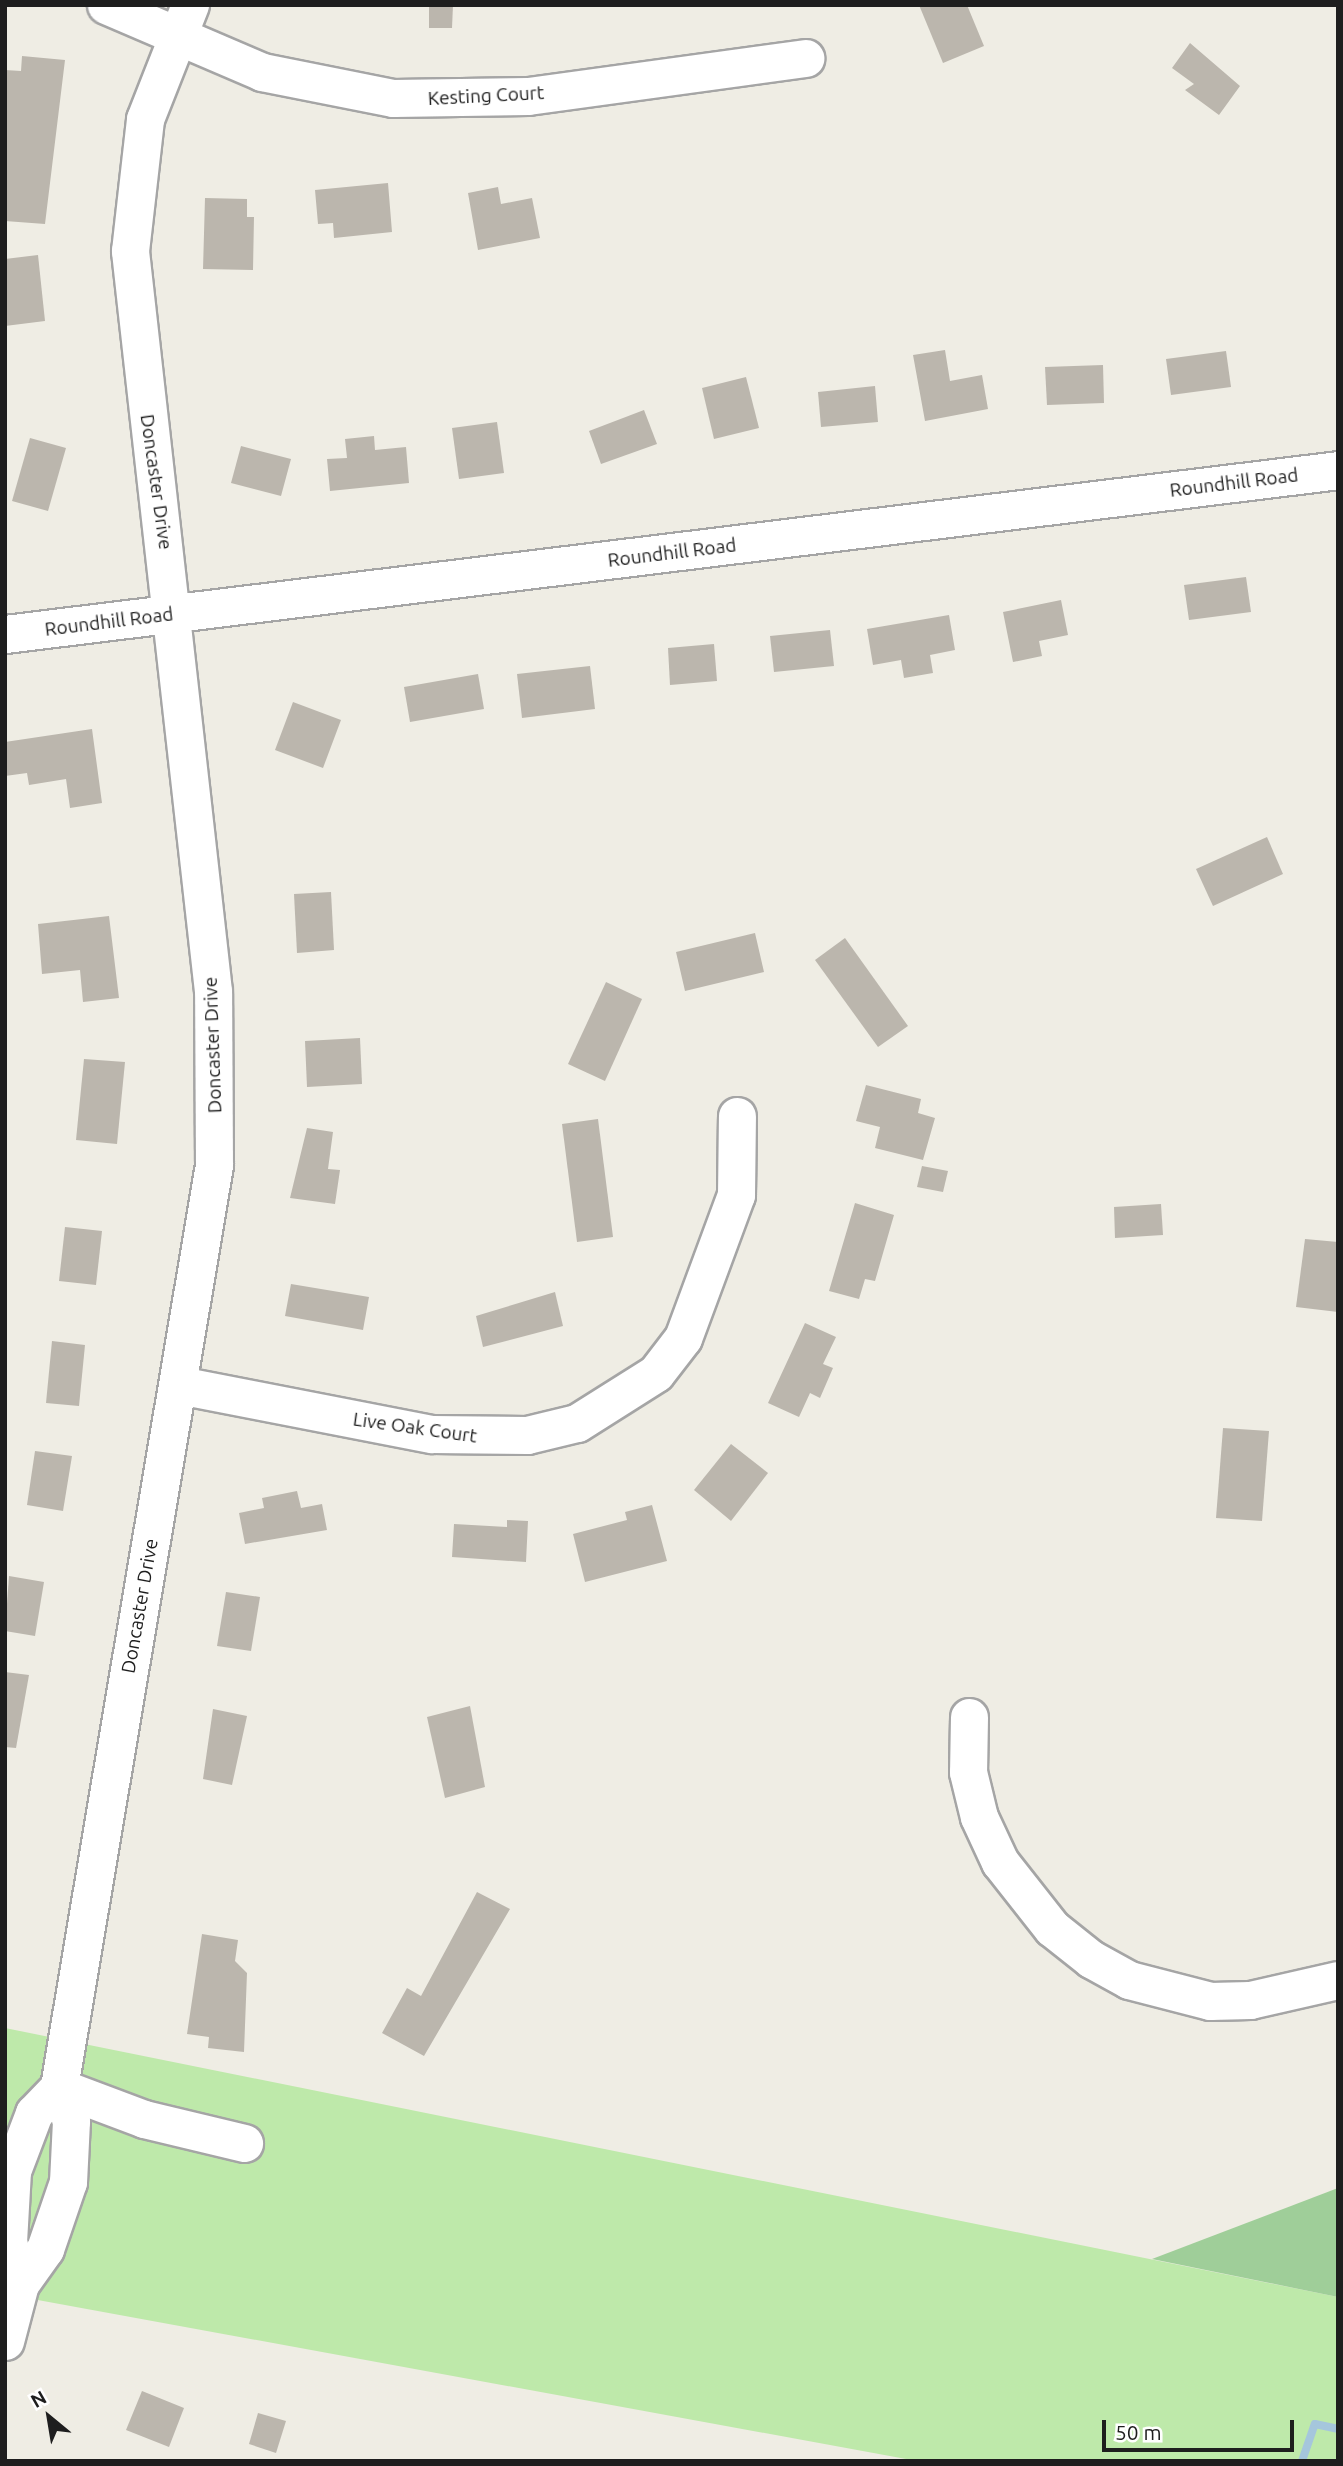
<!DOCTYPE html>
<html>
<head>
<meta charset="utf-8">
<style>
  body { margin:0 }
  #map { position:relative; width:1343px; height:2466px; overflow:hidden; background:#efede4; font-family:Ubuntu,sans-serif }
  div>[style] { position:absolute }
  .grass>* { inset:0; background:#bee9aa }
  .forest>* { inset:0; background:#9fce99 }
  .stream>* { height:8px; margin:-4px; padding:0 4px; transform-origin:4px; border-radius:4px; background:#a5c6dc }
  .building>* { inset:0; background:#bbb6ad }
  .roads { filter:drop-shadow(2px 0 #a5a5a5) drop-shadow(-2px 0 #a5a5a5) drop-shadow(0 2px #a5a5a5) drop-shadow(0 -2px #a5a5a5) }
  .minor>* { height:37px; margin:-18.5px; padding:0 18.5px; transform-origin:18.5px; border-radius:18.5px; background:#fff }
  span { translate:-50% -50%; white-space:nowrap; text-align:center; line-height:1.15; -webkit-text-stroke:5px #fff; paint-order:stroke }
  .street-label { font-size:19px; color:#1e1e1e }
  .frame { position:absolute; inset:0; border:7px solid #1e1e1e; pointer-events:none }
  .north { position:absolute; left:14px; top:2382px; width:70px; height:70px; -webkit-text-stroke:5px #fff; paint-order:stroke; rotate:330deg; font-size:19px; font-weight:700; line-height:28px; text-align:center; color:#1e1e1e }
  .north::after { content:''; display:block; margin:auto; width:24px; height:32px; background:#1e1e1e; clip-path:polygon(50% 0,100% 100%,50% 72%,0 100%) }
  .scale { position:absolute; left:1102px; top:2420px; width:192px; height:32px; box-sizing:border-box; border:4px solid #1e1e1e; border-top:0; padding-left:9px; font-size:21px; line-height:24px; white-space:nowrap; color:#1e1e1e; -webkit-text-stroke:5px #fff; paint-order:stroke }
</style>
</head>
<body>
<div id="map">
  <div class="grass">
    <i style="clip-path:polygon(5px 2028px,1338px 2297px,1338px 2461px,917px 2461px,5px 2294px)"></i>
  </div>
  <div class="forest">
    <i style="clip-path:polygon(1338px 2188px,1338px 2297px,1152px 2259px)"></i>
  </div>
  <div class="stream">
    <i style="left:1302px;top:2461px;width:39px;rotate:-71deg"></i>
    <i style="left:1315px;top:2424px;width:24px;rotate:12deg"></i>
  </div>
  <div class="building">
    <i style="clip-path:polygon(429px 5px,453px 5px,452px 28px,429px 28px)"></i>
    <i style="clip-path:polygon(919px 5px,967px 5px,984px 46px,943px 63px)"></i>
    <i style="clip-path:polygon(1190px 43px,1240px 86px,1219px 115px,1185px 90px,1194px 84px,1172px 68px)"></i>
    <i style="clip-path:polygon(22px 56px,65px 60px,45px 224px,5px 221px,5px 70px,21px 71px)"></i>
    <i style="clip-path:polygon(388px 183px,392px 232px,334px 238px,333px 223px,318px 224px,315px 190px)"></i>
    <i style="clip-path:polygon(498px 187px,501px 204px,532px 198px,540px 238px,478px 250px,468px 193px)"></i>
    <i style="clip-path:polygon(205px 198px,247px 199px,247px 217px,254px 217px,253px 270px,203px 269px)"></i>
    <i style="clip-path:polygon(38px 255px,45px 321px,5px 326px,5px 259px)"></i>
    <i style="clip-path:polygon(945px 350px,950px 381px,982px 375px,988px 409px,925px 421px,913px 355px)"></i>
    <i style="clip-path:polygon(1226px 351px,1231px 387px,1171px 395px,1166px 359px)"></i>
    <i style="clip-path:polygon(1103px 365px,1104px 403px,1047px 405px,1045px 367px)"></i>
    <i style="clip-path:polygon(746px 377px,759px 428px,714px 439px,702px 388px)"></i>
    <i style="clip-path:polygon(875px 386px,878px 422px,821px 427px,818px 392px)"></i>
    <i style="clip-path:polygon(644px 410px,657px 444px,601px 464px,589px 431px)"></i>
    <i style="clip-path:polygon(497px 422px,504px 473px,459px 479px,452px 428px)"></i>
    <i style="clip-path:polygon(374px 436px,375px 450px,406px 447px,409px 483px,330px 491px,327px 459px,347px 458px,345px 439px)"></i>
    <i style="clip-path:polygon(30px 438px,66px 448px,48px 511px,12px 501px)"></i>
    <i style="clip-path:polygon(241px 446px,291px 459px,281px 496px,231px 483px)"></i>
    <i style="clip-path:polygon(1246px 577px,1251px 612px,1189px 620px,1184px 585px)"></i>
    <i style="clip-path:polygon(1061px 600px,1068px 635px,1039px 641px,1042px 656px,1013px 662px,1003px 612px)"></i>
    <i style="clip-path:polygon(949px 615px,955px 650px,930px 655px,933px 673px,904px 678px,901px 660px,873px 665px,867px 629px)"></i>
    <i style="clip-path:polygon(830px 630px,834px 666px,774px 672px,770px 636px)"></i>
    <i style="clip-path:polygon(714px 644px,717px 681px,670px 685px,668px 648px)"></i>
    <i style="clip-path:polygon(590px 666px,595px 709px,522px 718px,517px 674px)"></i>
    <i style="clip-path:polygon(478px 674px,484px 709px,410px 722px,404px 687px)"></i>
    <i style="clip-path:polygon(293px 702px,341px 720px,323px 768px,275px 750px)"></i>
    <i style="clip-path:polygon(92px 729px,102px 803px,70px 808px,66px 779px,29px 785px,27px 773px,5px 776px,5px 742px)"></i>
    <i style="clip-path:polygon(1267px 837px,1283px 874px,1213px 906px,1196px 869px)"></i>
    <i style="clip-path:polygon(331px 892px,334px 950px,297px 953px,294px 894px)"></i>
    <i style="clip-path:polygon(109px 916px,119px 998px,83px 1002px,80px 970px,42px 974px,38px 924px)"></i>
    <i style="clip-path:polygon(755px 933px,764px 972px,685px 991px,676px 952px)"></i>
    <i style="clip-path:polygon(845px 938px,908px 1026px,878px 1047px,815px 960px)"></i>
    <i style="clip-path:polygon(606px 982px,642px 999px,605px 1081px,568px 1064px)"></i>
    <i style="clip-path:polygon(360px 1038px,362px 1084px,307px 1087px,305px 1041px)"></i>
    <i style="clip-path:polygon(84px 1059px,125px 1062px,117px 1144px,76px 1140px)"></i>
    <i style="clip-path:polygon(866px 1085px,921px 1099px,918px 1113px,935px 1118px,923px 1160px,875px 1148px,880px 1127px,856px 1121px)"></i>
    <i style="clip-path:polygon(598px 1119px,613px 1237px,577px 1242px,562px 1124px)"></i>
    <i style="clip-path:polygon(307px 1128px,333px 1132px,328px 1169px,340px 1170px,335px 1204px,290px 1198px)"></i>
    <i style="clip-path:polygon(922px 1166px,948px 1171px,943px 1192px,917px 1187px)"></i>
    <i style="clip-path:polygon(855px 1203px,894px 1215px,875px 1281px,865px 1279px,859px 1299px,829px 1291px)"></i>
    <i style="clip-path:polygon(1161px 1204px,1163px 1235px,1115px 1238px,1114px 1207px)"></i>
    <i style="clip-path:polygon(65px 1227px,102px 1231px,96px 1285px,59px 1281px)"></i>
    <i style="clip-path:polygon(1305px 1239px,1338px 1242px,1338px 1312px,1296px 1307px)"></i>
    <i style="clip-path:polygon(291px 1284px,369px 1297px,363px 1330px,285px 1316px)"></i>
    <i style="clip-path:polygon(555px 1292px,563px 1326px,483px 1347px,476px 1316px)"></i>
    <i style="clip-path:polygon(805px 1323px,836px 1337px,823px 1364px,833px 1368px,820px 1398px,810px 1393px,799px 1417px,768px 1403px)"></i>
    <i style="clip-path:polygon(52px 1341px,85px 1345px,79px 1406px,46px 1403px)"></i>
    <i style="clip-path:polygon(1223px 1428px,1269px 1431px,1262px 1521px,1216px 1518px)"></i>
    <i style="clip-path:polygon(731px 1444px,768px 1473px,731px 1521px,694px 1490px)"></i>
    <i style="clip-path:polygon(35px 1451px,72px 1456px,63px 1511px,27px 1505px)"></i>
    <i style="clip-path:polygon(297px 1491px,301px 1508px,322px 1504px,327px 1530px,245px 1544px,239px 1513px,264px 1508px,262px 1498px)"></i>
    <i style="clip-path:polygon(652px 1505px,667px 1561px,585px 1582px,573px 1534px,627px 1520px,625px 1512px)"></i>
    <i style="clip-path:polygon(507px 1520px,528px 1521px,526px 1562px,452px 1557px,454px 1524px,507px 1527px)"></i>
    <i style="clip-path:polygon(9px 1576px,44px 1582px,35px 1636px,5px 1631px)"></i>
    <i style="clip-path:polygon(226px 1592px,260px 1597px,251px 1651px,217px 1646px)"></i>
    <i style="clip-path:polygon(5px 1672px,29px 1675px,16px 1748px,5px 1747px)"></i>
    <i style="clip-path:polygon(470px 1706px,485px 1787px,445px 1798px,427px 1717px)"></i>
    <i style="clip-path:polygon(213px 1709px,247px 1716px,232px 1785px,203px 1779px)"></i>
    <i style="clip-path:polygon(477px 1892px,510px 1909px,424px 2056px,382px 2033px,407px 1988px,421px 1996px)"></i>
    <i style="clip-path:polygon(202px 1934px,238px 1940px,235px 1961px,247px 1973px,244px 2052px,208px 2048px,209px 2037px,187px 2034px)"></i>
    <i style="clip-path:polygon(142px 2391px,184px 2408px,169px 2447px,126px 2430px)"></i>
    <i style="clip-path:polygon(258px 2413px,286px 2421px,276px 2453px,249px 2444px)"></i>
  </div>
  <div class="roads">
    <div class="minor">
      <i style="left:106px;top:5px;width:170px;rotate:23.2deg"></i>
      <i style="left:262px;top:72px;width:134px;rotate:11.2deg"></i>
      <i style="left:393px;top:98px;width:135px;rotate:-0.8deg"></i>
      <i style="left:528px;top:96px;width:280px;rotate:-7.8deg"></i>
      <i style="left:5px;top:634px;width:1343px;rotate:-7.01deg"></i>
      <i style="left:179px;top:1385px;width:258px;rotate:11deg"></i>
      <i style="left:432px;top:1434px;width:95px;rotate:0.6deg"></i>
      <i style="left:527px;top:1435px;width:51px;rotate:-13.5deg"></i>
      <i style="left:577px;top:1423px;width:93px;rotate:-32.3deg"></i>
      <i style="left:656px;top:1373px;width:44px;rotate:-52.4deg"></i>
      <i style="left:683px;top:1338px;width:153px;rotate:-69.7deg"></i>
      <i style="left:736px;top:1195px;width:79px;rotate:-89.3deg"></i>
      <i style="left:969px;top:1717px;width:55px;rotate:91deg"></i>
      <i style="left:968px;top:1772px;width:46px;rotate:76.3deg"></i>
      <i style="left:979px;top:1817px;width:50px;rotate:65deg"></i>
      <i style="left:1000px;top:1862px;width:84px;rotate:51.8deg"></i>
      <i style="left:1052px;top:1928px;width:50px;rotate:38.5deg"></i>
      <i style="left:1091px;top:1959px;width:43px;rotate:28.9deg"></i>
      <i style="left:1129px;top:1980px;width:84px;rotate:14.5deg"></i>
      <i style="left:1210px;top:2001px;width:40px;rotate:-1.4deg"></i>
      <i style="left:1250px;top:2000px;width:90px;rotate:-12.8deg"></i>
      <i style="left:59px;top:2087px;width:91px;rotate:20.6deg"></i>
      <i style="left:144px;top:2119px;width:103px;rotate:13.5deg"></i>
      <i style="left:20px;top:2284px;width:44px;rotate:-105.9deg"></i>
      <i style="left:8px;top:2242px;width:71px;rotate:-86.8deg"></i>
      <i style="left:12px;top:2171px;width:62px;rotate:-69.2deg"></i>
      <i style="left:34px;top:2113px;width:36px;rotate:-46deg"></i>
      <i style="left:5px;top:2341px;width:59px;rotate:-75.3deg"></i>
      <i style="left:20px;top:2284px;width:43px;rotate:-54.5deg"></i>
      <i style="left:45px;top:2249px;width:71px;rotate:-71.1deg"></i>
      <i style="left:68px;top:2182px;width:61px;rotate:-87.2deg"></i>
      <i style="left:71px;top:2121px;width:36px;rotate:-109deg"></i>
      <i style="left:59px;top:2087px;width:935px;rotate:-80.46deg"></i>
      <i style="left:214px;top:1165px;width:174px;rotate:-90.3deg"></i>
      <i style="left:213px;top:991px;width:745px;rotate:-96.4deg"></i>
      <i style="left:130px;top:251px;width:133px;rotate:-83.5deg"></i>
      <i style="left:145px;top:119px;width:123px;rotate:-68.5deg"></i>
    </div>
  </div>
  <div class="street-label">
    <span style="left:486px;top:96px;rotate:-3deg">Kesting Court</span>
    <span style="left:156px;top:482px;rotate:82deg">Doncaster Drive</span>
    <span style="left:1234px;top:483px;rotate:-7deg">Roundhill Road</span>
    <span style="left:672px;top:553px;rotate:-7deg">Roundhill Road</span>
    <span style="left:109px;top:622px;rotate:-7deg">Roundhill Road</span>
    <span style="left:213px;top:1045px;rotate:-92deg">Doncaster Drive</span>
    <span style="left:415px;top:1428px;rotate:8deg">Live Oak Court</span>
    <span style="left:140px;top:1606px;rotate:-80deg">Doncaster Drive</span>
  </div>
  <div class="frame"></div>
  <div class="north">N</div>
  <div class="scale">50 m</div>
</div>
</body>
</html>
